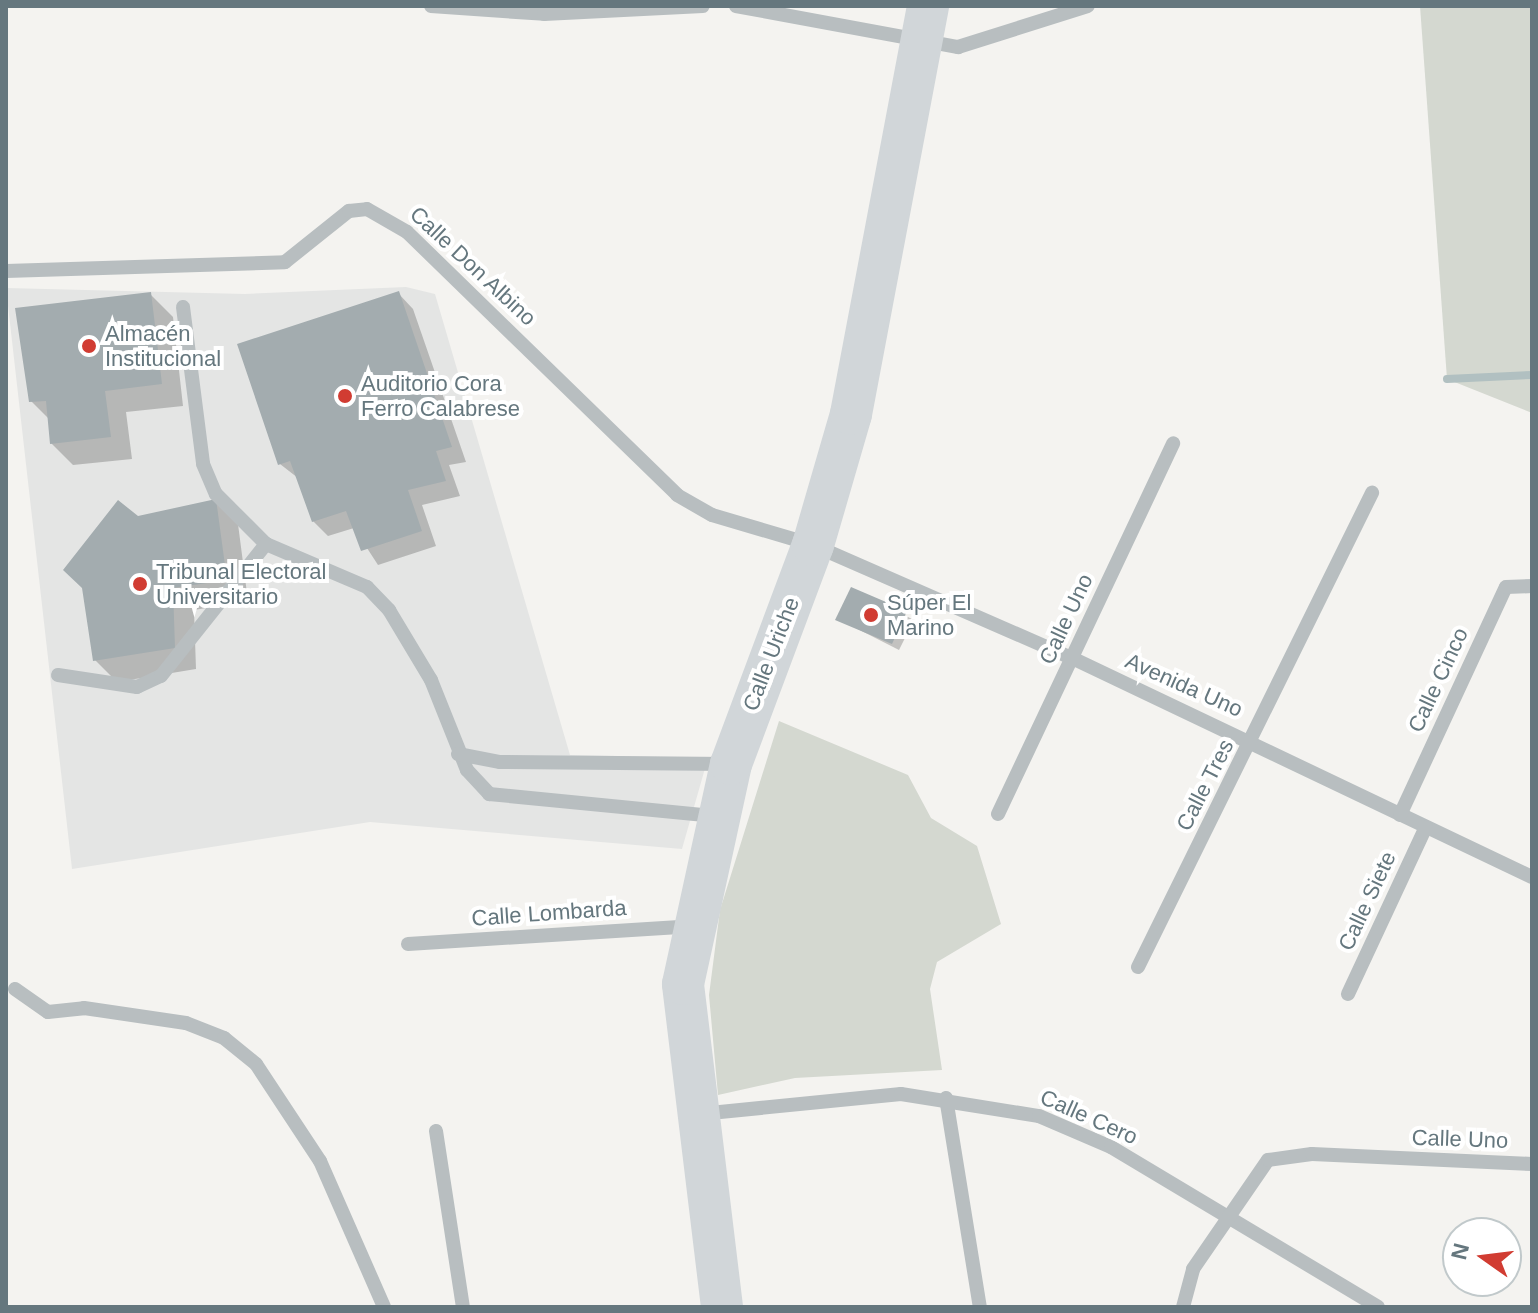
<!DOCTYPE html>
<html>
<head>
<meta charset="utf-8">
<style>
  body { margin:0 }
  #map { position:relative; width:1538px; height:1313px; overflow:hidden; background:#f4f3f0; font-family:Helvetica,sans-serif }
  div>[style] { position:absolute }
  .built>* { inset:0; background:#e4e5e4 }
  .green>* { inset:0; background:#d4d8d0 }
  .shadow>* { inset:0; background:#0003 }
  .stream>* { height:8px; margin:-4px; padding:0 4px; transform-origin:4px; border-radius:4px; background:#b1c0c1 }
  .building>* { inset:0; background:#a3acaf }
  .minor>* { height:14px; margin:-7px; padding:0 7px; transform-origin:7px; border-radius:7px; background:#b8bec0 }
  .major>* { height:42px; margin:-21px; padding:0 21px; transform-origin:21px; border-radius:21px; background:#d1d6d9 }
  .dots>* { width:22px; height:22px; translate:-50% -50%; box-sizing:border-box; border:4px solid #fff; border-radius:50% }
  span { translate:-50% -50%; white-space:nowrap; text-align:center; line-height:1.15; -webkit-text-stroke:8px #fff; paint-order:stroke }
  .street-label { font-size:22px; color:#65777e }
  .poi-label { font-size:22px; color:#65777e }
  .left { translate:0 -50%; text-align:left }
  .frame { position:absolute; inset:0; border:8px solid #65777e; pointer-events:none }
  .north { position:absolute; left:1442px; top:1217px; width:80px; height:80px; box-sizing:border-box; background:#fff; border:2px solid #c1c9cb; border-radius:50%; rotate:284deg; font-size:22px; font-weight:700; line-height:32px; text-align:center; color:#65777e }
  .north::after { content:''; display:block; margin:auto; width:28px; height:36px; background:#d13c32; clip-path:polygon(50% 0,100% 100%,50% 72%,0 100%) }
</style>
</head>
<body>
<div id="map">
  <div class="built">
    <i style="clip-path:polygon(406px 287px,435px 294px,570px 755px,708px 758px,682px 849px,370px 822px,72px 869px,6px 288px,245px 294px)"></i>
  </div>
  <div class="green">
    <i style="clip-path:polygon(1420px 6px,1532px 6px,1532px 413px,1447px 379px)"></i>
    <i style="clip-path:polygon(779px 721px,908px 775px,931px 818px,977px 846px,1001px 924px,937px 962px,930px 989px,942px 1070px,795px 1078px,718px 1095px,709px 995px,720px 910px)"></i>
  </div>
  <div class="shadow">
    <i style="clip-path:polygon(398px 293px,413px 309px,466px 462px,449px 465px,460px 496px,422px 505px,436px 546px,378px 565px,354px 528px,328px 536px,313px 521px,298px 478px,280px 464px)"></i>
    <i style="clip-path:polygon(151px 295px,173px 317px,183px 406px,126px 412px,132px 459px,73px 465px,51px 443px,49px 419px,31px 401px)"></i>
    <i style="clip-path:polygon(216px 502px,238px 524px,248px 601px,194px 610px,196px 669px,117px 682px,95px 660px,137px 518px)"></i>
    <i style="clip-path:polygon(852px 589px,914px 620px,899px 650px,838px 619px)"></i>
  </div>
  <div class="stream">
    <i style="left:1447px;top:379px;width:85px;rotate:-2.7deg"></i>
  </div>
  <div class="building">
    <i style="clip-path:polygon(399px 291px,452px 447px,436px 451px,446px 481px,408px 490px,422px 531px,361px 551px,346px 511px,312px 522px,290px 461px,278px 465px,237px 344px)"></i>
    <i style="clip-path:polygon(151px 292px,162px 384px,105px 391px,111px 437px,50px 444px,46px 401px,29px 402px,15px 308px)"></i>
    <i style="clip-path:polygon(216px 499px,227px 580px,173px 588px,175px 648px,93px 661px,82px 588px,63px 570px,118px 500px,138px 516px)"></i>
    <i style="clip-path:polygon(851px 587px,907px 611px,892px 644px,835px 620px)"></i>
  </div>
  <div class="minor">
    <i style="left:431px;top:6px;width:113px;rotate:4deg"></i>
    <i style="left:544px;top:14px;width:159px;rotate:-2.9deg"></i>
    <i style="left:736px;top:6px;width:226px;rotate:10.5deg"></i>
    <i style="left:958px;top:47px;width:136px;rotate:-17.5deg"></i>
    <i style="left:6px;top:271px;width:279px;rotate:-1.8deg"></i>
    <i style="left:285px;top:262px;width:82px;rotate:-38.6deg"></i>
    <i style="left:349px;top:211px;width:18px;rotate:-6deg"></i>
    <i style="left:367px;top:209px;width:46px;rotate:29.9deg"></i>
    <i style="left:407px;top:232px;width:377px;rotate:44.2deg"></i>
    <i style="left:677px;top:495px;width:40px;rotate:29.7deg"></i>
    <i style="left:712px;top:515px;width:105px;rotate:16.5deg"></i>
    <i style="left:813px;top:545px;width:283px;rotate:23.6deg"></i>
    <i style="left:1072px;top:658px;width:509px;rotate:25.46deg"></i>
    <i style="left:183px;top:307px;width:158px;rotate:82.7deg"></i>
    <i style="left:203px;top:464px;width:33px;rotate:67deg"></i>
    <i style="left:216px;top:494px;width:71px;rotate:45deg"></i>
    <i style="left:58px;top:675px;width:80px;rotate:8.6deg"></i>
    <i style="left:137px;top:687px;width:26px;rotate:-25deg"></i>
    <i style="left:161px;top:676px;width:169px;rotate:-51.5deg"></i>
    <i style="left:266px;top:544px;width:110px;rotate:23.1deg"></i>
    <i style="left:367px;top:587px;width:32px;rotate:46deg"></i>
    <i style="left:389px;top:610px;width:82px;rotate:59deg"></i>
    <i style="left:431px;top:680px;width:97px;rotate:68.2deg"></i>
    <i style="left:467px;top:770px;width:33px;rotate:47deg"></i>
    <i style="left:489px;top:794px;width:227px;rotate:5.6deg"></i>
    <i style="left:458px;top:754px;width:43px;rotate:10.8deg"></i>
    <i style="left:500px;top:762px;width:229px;rotate:0.5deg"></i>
    <i style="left:998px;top:814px;width:410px;rotate:-64.7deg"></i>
    <i style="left:1400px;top:815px;width:251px;rotate:-65.1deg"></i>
    <i style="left:1506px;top:587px;width:26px;rotate:-2deg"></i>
    <i style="left:408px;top:944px;width:284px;rotate:-3.6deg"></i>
    <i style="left:1138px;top:967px;width:529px;rotate:-63.73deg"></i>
    <i style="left:15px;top:989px;width:40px;rotate:34.9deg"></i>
    <i style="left:48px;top:1012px;width:36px;rotate:-6deg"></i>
    <i style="left:84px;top:1008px;width:103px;rotate:8.4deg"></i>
    <i style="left:186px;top:1023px;width:41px;rotate:21.5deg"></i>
    <i style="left:224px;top:1038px;width:41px;rotate:39.1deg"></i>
    <i style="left:256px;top:1064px;width:116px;rotate:56.6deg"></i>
    <i style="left:320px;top:1161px;width:159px;rotate:66.3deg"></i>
    <i style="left:1348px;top:994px;width:184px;rotate:-65deg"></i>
    <i style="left:946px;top:1098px;width:212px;rotate:80.8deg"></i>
    <i style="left:700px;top:1114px;width:202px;rotate:-5.7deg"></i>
    <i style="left:901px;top:1094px;width:140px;rotate:9.1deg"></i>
    <i style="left:1039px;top:1116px;width:78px;rotate:23.3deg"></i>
    <i style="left:1111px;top:1147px;width:311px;rotate:30.9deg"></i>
    <i style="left:436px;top:1131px;width:178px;rotate:81.3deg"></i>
    <i style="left:1183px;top:1307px;width:39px;rotate:-75deg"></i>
    <i style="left:1193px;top:1269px;width:132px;rotate:-55.5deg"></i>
    <i style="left:1268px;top:1160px;width:44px;rotate:-7.8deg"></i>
    <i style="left:1312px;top:1154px;width:220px;rotate:2.6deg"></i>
  </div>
  <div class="major">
    <i style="left:722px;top:1307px;width:325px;rotate:-96.9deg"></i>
    <i style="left:683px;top:984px;width:225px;rotate:-77.7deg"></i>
    <i style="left:731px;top:764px;width:234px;rotate:-69.5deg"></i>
    <i style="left:813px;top:545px;width:136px;rotate:-73.8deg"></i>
    <i style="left:851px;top:414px;width:415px;rotate:-79.3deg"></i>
  </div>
  <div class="dots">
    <i style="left:89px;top:346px;background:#d13c32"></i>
    <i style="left:345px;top:396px;background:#d13c32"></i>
    <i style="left:140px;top:584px;background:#d13c32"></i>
    <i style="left:871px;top:615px;background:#d13c32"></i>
  </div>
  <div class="street-label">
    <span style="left:473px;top:266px;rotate:43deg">Calle Don Albino</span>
    <span style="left:1066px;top:619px;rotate:-65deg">Calle Uno</span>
    <span style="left:771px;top:654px;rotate:-69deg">Calle Uriche</span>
    <span style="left:1438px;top:680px;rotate:-65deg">Calle Cinco</span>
    <span style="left:1184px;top:685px;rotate:24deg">Avenida Uno</span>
    <span style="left:1205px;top:785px;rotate:-63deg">Calle Tres</span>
    <span style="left:1367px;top:901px;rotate:-65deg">Calle Siete</span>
    <span style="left:549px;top:913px;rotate:-4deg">Calle Lombarda</span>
    <span style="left:1089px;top:1117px;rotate:24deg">Calle Cero</span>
    <span style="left:1460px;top:1139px;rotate:2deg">Calle Uno</span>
  </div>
  <div class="poi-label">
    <span class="left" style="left:105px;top:346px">Almacén<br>Institucional</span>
    <span class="left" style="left:361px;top:396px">Auditorio Cora<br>Ferro Calabrese</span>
    <span class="left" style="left:156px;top:584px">Tribunal Electoral<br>Universitario</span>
    <span class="left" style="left:887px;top:615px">Súper El<br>Marino</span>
  </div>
  <div class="frame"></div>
  <div class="north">N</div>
</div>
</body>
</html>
